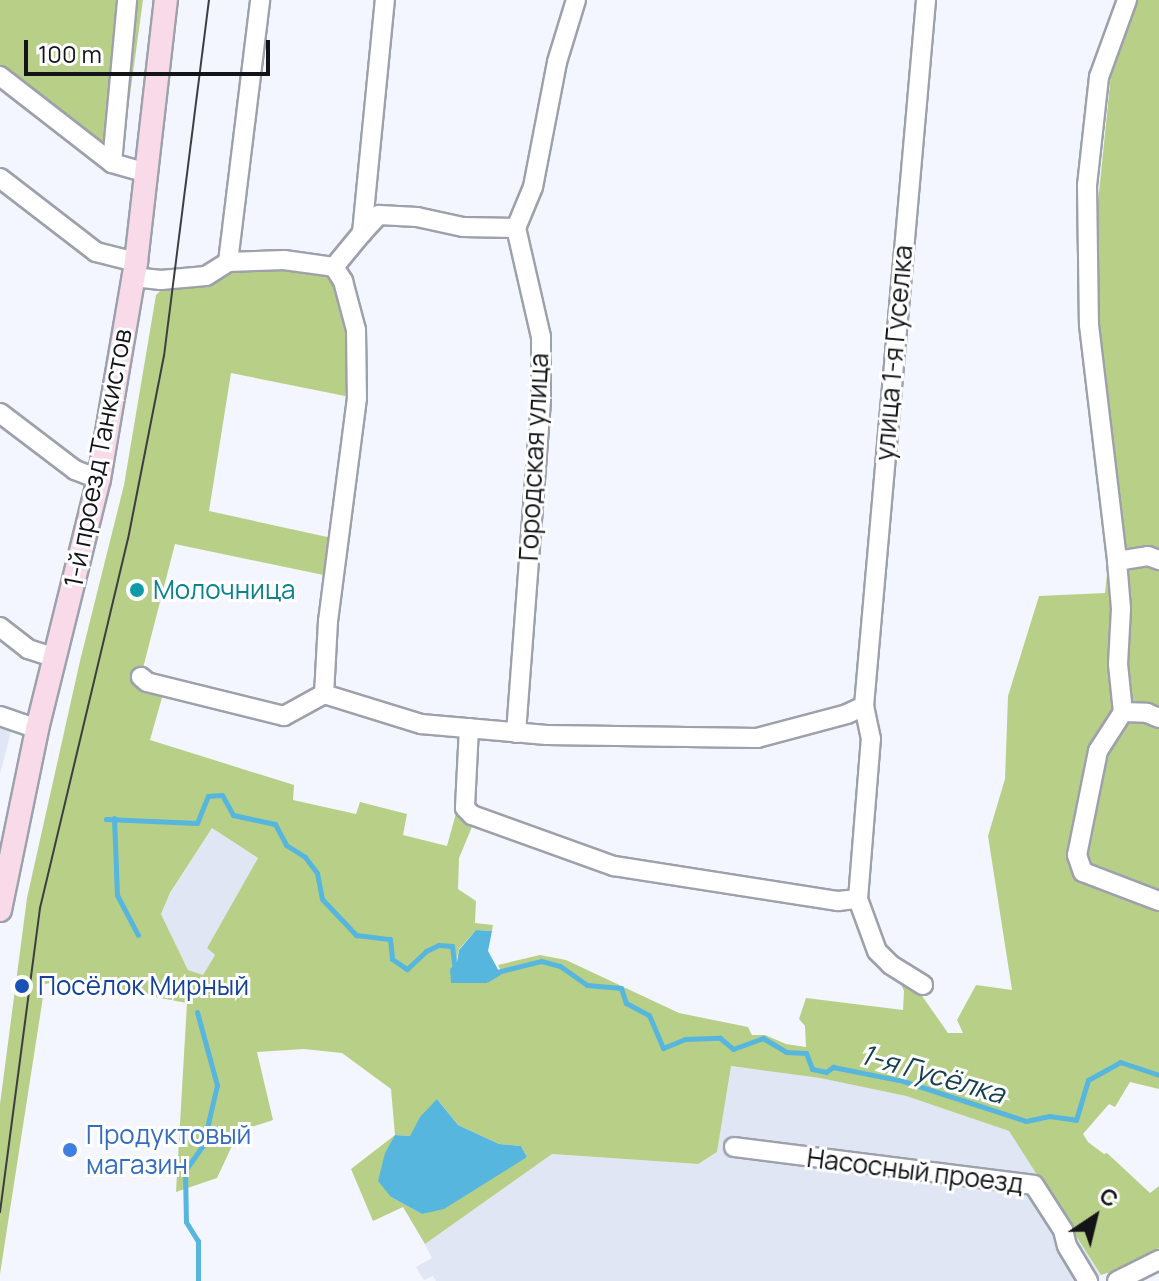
<!DOCTYPE html>
<html>
<head>
<meta charset="utf-8">
<style>
  body { margin:0 }
  #map { position:relative; width:1159px; height:1281px; overflow:hidden; background:#f3f6ff; font-family:Manrope,sans-serif }
  div>[style] { position:absolute }
  .built>* { inset:0; background:#e0e6f4 }
  .green>* { inset:0; background:#b8cf88 }
  .water>* { inset:0; background:#56b6dd }
  .stream>* { height:5px; margin:-2.5px; padding:0 2.5px; transform-origin:2.5px; border-radius:2.5px; background:#56b6dd }
  .roads { filter:drop-shadow(2px 0 #9da1ab) drop-shadow(-2px 0 #9da1ab) drop-shadow(0 2px #9da1ab) drop-shadow(0 -2px #9da1ab) }
  .minor>* { height:18px; margin:-9px; padding:0 9px; transform-origin:9px; border-radius:9px; background:#fff }
  .major>* { height:22px; margin:-11px; padding:0 11px; transform-origin:11px; border-radius:11px; background:#f8dae8 }
  .tram>* { height:2px; margin:-1px; padding:0 1px; transform-origin:1px; border-radius:1px; background:#3c3e42 }
  .dots>* { width:22px; height:22px; translate:-50% -50%; box-sizing:border-box; border:4px solid #fff; border-radius:50% }
  span { translate:-50% -50%; white-space:nowrap; text-align:center; line-height:1.15; -webkit-text-stroke:6px #fff; paint-order:stroke }
  .street-label { font-size:26px; color:#131417 }
  .culture-label { font-size:26px; color:#0d838f }
  .left { translate:0 -50%; text-align:left }
  .transit-label { font-size:26px; color:#164399 }
  .shop-label { font-size:26px; color:#366cbe }
  .water-label { font-size:28px; color:#143f4f; font-style:italic }
  .north { position:absolute; left:1055px; top:1177px; width:80px; height:80px; -webkit-text-stroke:6px #fff; paint-order:stroke; rotate:35deg; font-size:22px; font-weight:700; line-height:32px; text-align:center; color:#131417 }
  .north::after { content:''; display:block; margin:auto; width:28px; height:36px; background:#131417; clip-path:polygon(50% 0,100% 100%,50% 72%,0 100%) }
  .scale { position:absolute; left:24px; top:40px; width:246px; height:36px; box-sizing:border-box; border:4px solid #131417; border-top:0; padding-left:10px; font-size:24px; line-height:28px; white-space:nowrap; color:#131417; -webkit-text-stroke:6px #fff; paint-order:stroke }
</style>
</head>
<body>
<div id="map">
  <div class="built">
    <i style="clip-path:polygon(0 718px,12px 728px,0 774px)"></i>
    <i style="clip-path:polygon(212px 828px,258px 858px,207px 948px,215px 955px,203px 975px,188px 970px,161px 914px,170px 894px)"></i>
    <i style="clip-path:polygon(730px 1066px,820px 1078px,906px 1096px,1009px 1131px,1101px 1275px,1093px 1281px,436px 1281px,433px 1276px,424px 1280px,416px 1267px,432px 1258px,425px 1244px,552px 1154px,697px 1164px,717px 1152px)"></i>
  </div>
  <div class="green">
    <i style="clip-path:polygon(0 0,143px 0,121px 160px,0 71px)"></i>
    <i style="clip-path:polygon(evenodd,1124px 0,1159px 0,1159px 1089px,1130px 1082px,1115px 1107px,1109px 1104px,1083px 1134px,1088px 1142px,1104px 1154px,1107px 1153px,1150px 1193px,1159px 1186px,1159px 1248px,1140px 1262px,1101px 1275px,1009px 1131px,906px 1096px,820px 1078px,731px 1066px,717px 1152px,698px 1164px,552px 1154px,425px 1244px,403px 1207px,373px 1221px,351px 1169px,395px 1135px,391px 1089px,342px 1053px,304px 1049px,257px 1052px,273px 1120px,239px 1131px,217px 1178px,176px 1192px,187px 1003px,68px 981px,45px 984px,0 1274px,0 1104px,27px 898px,80px 661px,124px 485px,156px 295px,161px 290px,211px 285px,217px 274px,284px 265px,328px 273px,341px 284px,351px 330px,350px 397px,231px 373px,209px 511px,332px 538px,328px 576px,175px 544px,143px 668px,163px 694px,150px 740px,294px 785px,293px 800px,356px 814px,360px 802px,407px 814px,403px 835px,447px 846px,458px 806px,474px 822px,459px 858px,458px 889px,476px 901px,475px 923px,493px 925px,492px 931px,476px 930px,459px 949px,451px 983px,487px 983px,501px 971px,498px 965px,540px 955px,566px 960px,679px 1013px,748px 1027px,752px 1035px,765px 1035px,786px 1044px,806px 1047px,805px 1026px,799px 1019px,806px 998px,903px 1010px,904px 991px,897px 975px,913px 983px,948px 1033px,963px 1033px,957px 1020px,976px 985px,1012px 990px,988px 836px,1005px 779px,1008px 696px,1039px 596px,1105px 593px,1109px 557px,1085px 330px,1115px 35px,1124px 0,212px 828px,258px 858px,207px 948px,215px 955px,203px 975px,188px 970px,161px 914px,170px 893px,212px 828px,1124px 0,438px 1100px,458px 1125px,499px 1144px,521px 1146px,527px 1157px,422px 1214px,391px 1197px,395px 1135px,410px 1136px,438px 1100px)"></i>
  </div>
  <div class="water">
    <i style="clip-path:polygon(476px 930px,492px 931px,488px 951px,501px 975px,487px 983px,451px 983px,450px 969px,457px 962px,459px 950px)"></i>
    <i style="clip-path:polygon(437px 1099px,458px 1125px,499px 1144px,521px 1146px,527px 1157px,444px 1209px,422px 1214px,391px 1197px,378px 1181px,385px 1153px,395px 1135px,410px 1136px,420px 1117px)"></i>
  </div>
  <div class="stream">
    <i style="left:114px;top:818px;width:77px;rotate:87.8deg"></i>
    <i style="left:117px;top:895px;width:45px;rotate:62.3deg"></i>
    <i style="left:106px;top:819px;width:91px;rotate:2.5deg"></i>
    <i style="left:197px;top:823px;width:29px;rotate:-68deg"></i>
    <i style="left:208px;top:796px;width:14px;rotate:-4deg"></i>
    <i style="left:222px;top:795px;width:23px;rotate:61deg"></i>
    <i style="left:233px;top:815px;width:43px;rotate:12.1deg"></i>
    <i style="left:275px;top:824px;width:24px;rotate:62deg"></i>
    <i style="left:286px;top:845px;width:22px;rotate:32deg"></i>
    <i style="left:305px;top:857px;width:20px;rotate:53deg"></i>
    <i style="left:317px;top:873px;width:26px;rotate:79deg"></i>
    <i style="left:322px;top:899px;width:50px;rotate:46.6deg"></i>
    <i style="left:356px;top:935px;width:34px;rotate:7deg"></i>
    <i style="left:390px;top:939px;width:20px;rotate:84deg"></i>
    <i style="left:392px;top:959px;width:18px;rotate:34deg"></i>
    <i style="left:407px;top:969px;width:26px;rotate:-43deg"></i>
    <i style="left:426px;top:951px;width:14px;rotate:-25deg"></i>
    <i style="left:439px;top:945px;width:13px;rotate:4deg"></i>
    <i style="left:452px;top:946px;width:24px;rotate:83deg"></i>
    <i style="left:497px;top:972px;width:45px;rotate:-14deg"></i>
    <i style="left:541px;top:961px;width:20px;rotate:15deg"></i>
    <i style="left:560px;top:966px;width:33px;rotate:35deg"></i>
    <i style="left:587px;top:985px;width:34px;rotate:5deg"></i>
    <i style="left:621px;top:988px;width:16px;rotate:72deg"></i>
    <i style="left:626px;top:1003px;width:26px;rotate:28deg"></i>
    <i style="left:649px;top:1015px;width:36px;rotate:67deg"></i>
    <i style="left:663px;top:1048px;width:24px;rotate:-22deg"></i>
    <i style="left:685px;top:1039px;width:35px;rotate:-2deg"></i>
    <i style="left:720px;top:1038px;width:17px;rotate:40deg"></i>
    <i style="left:733px;top:1049px;width:32px;rotate:-20deg"></i>
    <i style="left:763px;top:1038px;width:27px;rotate:31deg"></i>
    <i style="left:786px;top:1052px;width:20px;rotate:3deg"></i>
    <i style="left:806px;top:1053px;width:17px;rotate:69deg"></i>
    <i style="left:812px;top:1069px;width:14px;rotate:12deg"></i>
    <i style="left:826px;top:1072px;width:9px;rotate:-36deg"></i>
    <i style="left:833px;top:1067px;width:71px;rotate:11.3deg"></i>
    <i style="left:903px;top:1081px;width:129px;rotate:18deg"></i>
    <i style="left:1026px;top:1121px;width:24px;rotate:-12deg"></i>
    <i style="left:1049px;top:1116px;width:27px;rotate:8deg"></i>
    <i style="left:1076px;top:1120px;width:42px;rotate:-73.3deg"></i>
    <i style="left:1088px;top:1080px;width:37px;rotate:-29deg"></i>
    <i style="left:1120px;top:1062px;width:41px;rotate:18.4deg"></i>
    <i style="left:197px;top:1012px;width:76px;rotate:74.7deg"></i>
    <i style="left:217px;top:1085px;width:62px;rotate:103.1deg"></i>
    <i style="left:203px;top:1145px;width:32px;rotate:125deg"></i>
    <i style="left:185px;top:1171px;width:51px;rotate:88.9deg"></i>
    <i style="left:186px;top:1222px;width:22px;rotate:58deg"></i>
    <i style="left:198px;top:1241px;width:40px;rotate:90deg"></i>
  </div>
  <div class="roads">
    <div class="minor">
      <i style="left:1127px;top:0;width:82px;rotate:110deg"></i>
      <i style="left:1099px;top:77px;width:109px;rotate:96.3deg"></i>
      <i style="left:1087px;top:185px;width:140px;rotate:89.2deg"></i>
      <i style="left:1089px;top:325px;width:238px;rotate:83.2deg"></i>
      <i style="left:1117px;top:561px;width:48px;rotate:85.2deg"></i>
      <i style="left:1121px;top:609px;width:55px;rotate:93.1deg"></i>
      <i style="left:1118px;top:664px;width:48px;rotate:84.1deg"></i>
      <i style="left:1123px;top:712px;width:46px;rotate:122.7deg"></i>
      <i style="left:1098px;top:751px;width:106px;rotate:101.4deg"></i>
      <i style="left:1077px;top:855px;width:18px;rotate:71deg"></i>
      <i style="left:1083px;top:872px;width:81px;rotate:20.9deg"></i>
      <i style="left:0;top:76px;width:142px;rotate:37.8deg"></i>
      <i style="left:112px;top:163px;width:35px;rotate:16deg"></i>
      <i style="left:112px;top:163px;width:164px;rotate:-84.7deg"></i>
      <i style="left:0;top:178px;width:121px;rotate:37.6deg"></i>
      <i style="left:96px;top:252px;width:41px;rotate:14deg"></i>
      <i style="left:362px;top:233px;width:25px;rotate:-47deg"></i>
      <i style="left:379px;top:215px;width:38px;rotate:3deg"></i>
      <i style="left:417px;top:217px;width:47px;rotate:12.3deg"></i>
      <i style="left:463px;top:227px;width:53px;rotate:1.1deg"></i>
      <i style="left:228px;top:262px;width:264px;rotate:-83deg"></i>
      <i style="left:334px;top:267px;width:44px;rotate:-50.5deg"></i>
      <i style="left:362px;top:233px;width:234px;rotate:-84.4deg"></i>
      <i style="left:133px;top:277px;width:28px;rotate:6deg"></i>
      <i style="left:161px;top:280px;width:45px;rotate:-5.1deg"></i>
      <i style="left:206px;top:276px;width:26px;rotate:-32deg"></i>
      <i style="left:228px;top:262px;width:56px;rotate:-2deg"></i>
      <i style="left:284px;top:260px;width:50px;rotate:8deg"></i>
      <i style="left:334px;top:267px;width:17px;rotate:57deg"></i>
      <i style="left:343px;top:281px;width:51px;rotate:75.1deg"></i>
      <i style="left:356px;top:330px;width:68px;rotate:89.2deg"></i>
      <i style="left:357px;top:398px;width:225px;rotate:97.4deg"></i>
      <i style="left:328px;top:621px;width:73px;rotate:93.1deg"></i>
      <i style="left:324px;top:694px;width:46px;rotate:151.2deg"></i>
      <i style="left:284px;top:716px;width:141px;rotate:-166.1deg"></i>
      <i style="left:147px;top:682px;width:8px;rotate:-140deg"></i>
      <i style="left:0;top:413px;width:94px;rotate:37.2deg"></i>
      <i style="left:75px;top:470px;width:26px;rotate:21deg"></i>
      <i style="left:1117px;top:561px;width:31px;rotate:-9deg"></i>
      <i style="left:1148px;top:556px;width:12px;rotate:20deg"></i>
      <i style="left:0;top:627px;width:36px;rotate:38deg"></i>
      <i style="left:28px;top:649px;width:28px;rotate:18deg"></i>
      <i style="left:324px;top:694px;width:102px;rotate:17.2deg"></i>
      <i style="left:421px;top:724px;width:126px;rotate:5deg"></i>
      <i style="left:547px;top:735px;width:210px;rotate:0.8deg"></i>
      <i style="left:757px;top:738px;width:93px;rotate:-14.9deg"></i>
      <i style="left:847px;top:714px;width:19px;rotate:-25deg"></i>
      <i style="left:1123px;top:712px;width:24px;rotate:2deg"></i>
      <i style="left:1147px;top:713px;width:13px;rotate:23deg"></i>
      <i style="left:0;top:716px;width:39px;rotate:19deg"></i>
      <i style="left:469px;top:728px;width:80px;rotate:92.9deg"></i>
      <i style="left:465px;top:808px;width:10px;rotate:45deg"></i>
      <i style="left:472px;top:815px;width:151px;rotate:19.8deg"></i>
      <i style="left:614px;top:866px;width:227px;rotate:8.9deg"></i>
      <i style="left:838px;top:901px;width:20px;rotate:-6deg"></i>
      <i style="left:516px;top:733px;width:334px;rotate:-85.7deg"></i>
      <i style="left:541px;top:400px;width:63px;rotate:-90deg"></i>
      <i style="left:541px;top:337px;width:112px;rotate:-102.9deg"></i>
      <i style="left:516px;top:228px;width:44px;rotate:-67.5deg"></i>
      <i style="left:533px;top:187px;width:127px;rotate:-79.1deg"></i>
      <i style="left:557px;top:62px;width:65px;rotate:-73deg"></i>
      <i style="left:923px;top:985px;width:39px;rotate:-148deg"></i>
      <i style="left:890px;top:964px;width:18px;rotate:-135deg"></i>
      <i style="left:877px;top:951px;width:55px;rotate:-110.1deg"></i>
      <i style="left:858px;top:899px;width:161px;rotate:-85.4deg"></i>
      <i style="left:871px;top:739px;width:34px;rotate:-102deg"></i>
      <i style="left:864px;top:706px;width:709px;rotate:-84.98deg"></i>
      <i style="left:734px;top:1147px;width:302px;rotate:7.2deg"></i>
      <i style="left:1034px;top:1185px;width:54px;rotate:57.2deg"></i>
      <i style="left:1063px;top:1230px;width:16px;rotate:76deg"></i>
      <i style="left:1067px;top:1246px;width:41px;rotate:59deg"></i>
      <i style="left:1117px;top:1281px;width:47px;rotate:-26.6deg"></i>
    </div>
    <div class="major">
      <i style="left:0;top:910px;width:185px;rotate:-78.4deg"></i>
      <i style="left:37px;top:729px;width:258px;rotate:-76.1deg"></i>
      <i style="left:99px;top:479px;width:220px;rotate:-80.3deg"></i>
      <i style="left:136px;top:262px;width:264px;rotate:-83.5deg"></i>
    </div>
  </div>
  <div class="tram">
    <i style="left:0;top:1212px;width:307px;rotate:-82.5deg"></i>
    <i style="left:40px;top:908px;width:379px;rotate:-76.6deg"></i>
    <i style="left:128px;top:539px;width:187px;rotate:-78.9deg"></i>
    <i style="left:164px;top:356px;width:359px;rotate:-82.8deg"></i>
  </div>
  <div class="dots">
    <i style="left:137px;top:590px;background:#0f9aa8"></i>
    <i style="left:22px;top:986px;background:#1a4fb4"></i>
    <i style="left:70px;top:1150px;background:#3f7fe0"></i>
  </div>
  <div class="street-label">
    <span style="left:894px;top:353px;rotate:-85deg">улица 1-я Гуселка</span>
    <span style="left:534px;top:457px;rotate:-87deg">Городская улица</span>
    <span style="left:98px;top:458px;rotate:-79deg">1-й проезд Танкистов</span>
    <span style="left:915px;top:1171px;rotate:7deg">Насосный проезд</span>
  </div>
  <div class="culture-label">
    <span class="left" style="left:153px;top:590px">Молочница</span>
  </div>
  <div class="transit-label">
    <span class="left" style="left:38px;top:986px">Посёлок Мирный</span>
  </div>
  <div class="shop-label">
    <span class="left" style="left:86px;top:1150px">Продуктовый<br>магазин</span>
  </div>
  <div class="water-label">
    <span style="left:933px;top:1073px;rotate:16deg">1-я Гусёлка</span>
  </div>
  <div class="north">С</div>
  <div class="scale">100 m</div>
</div>
</body>
</html>
